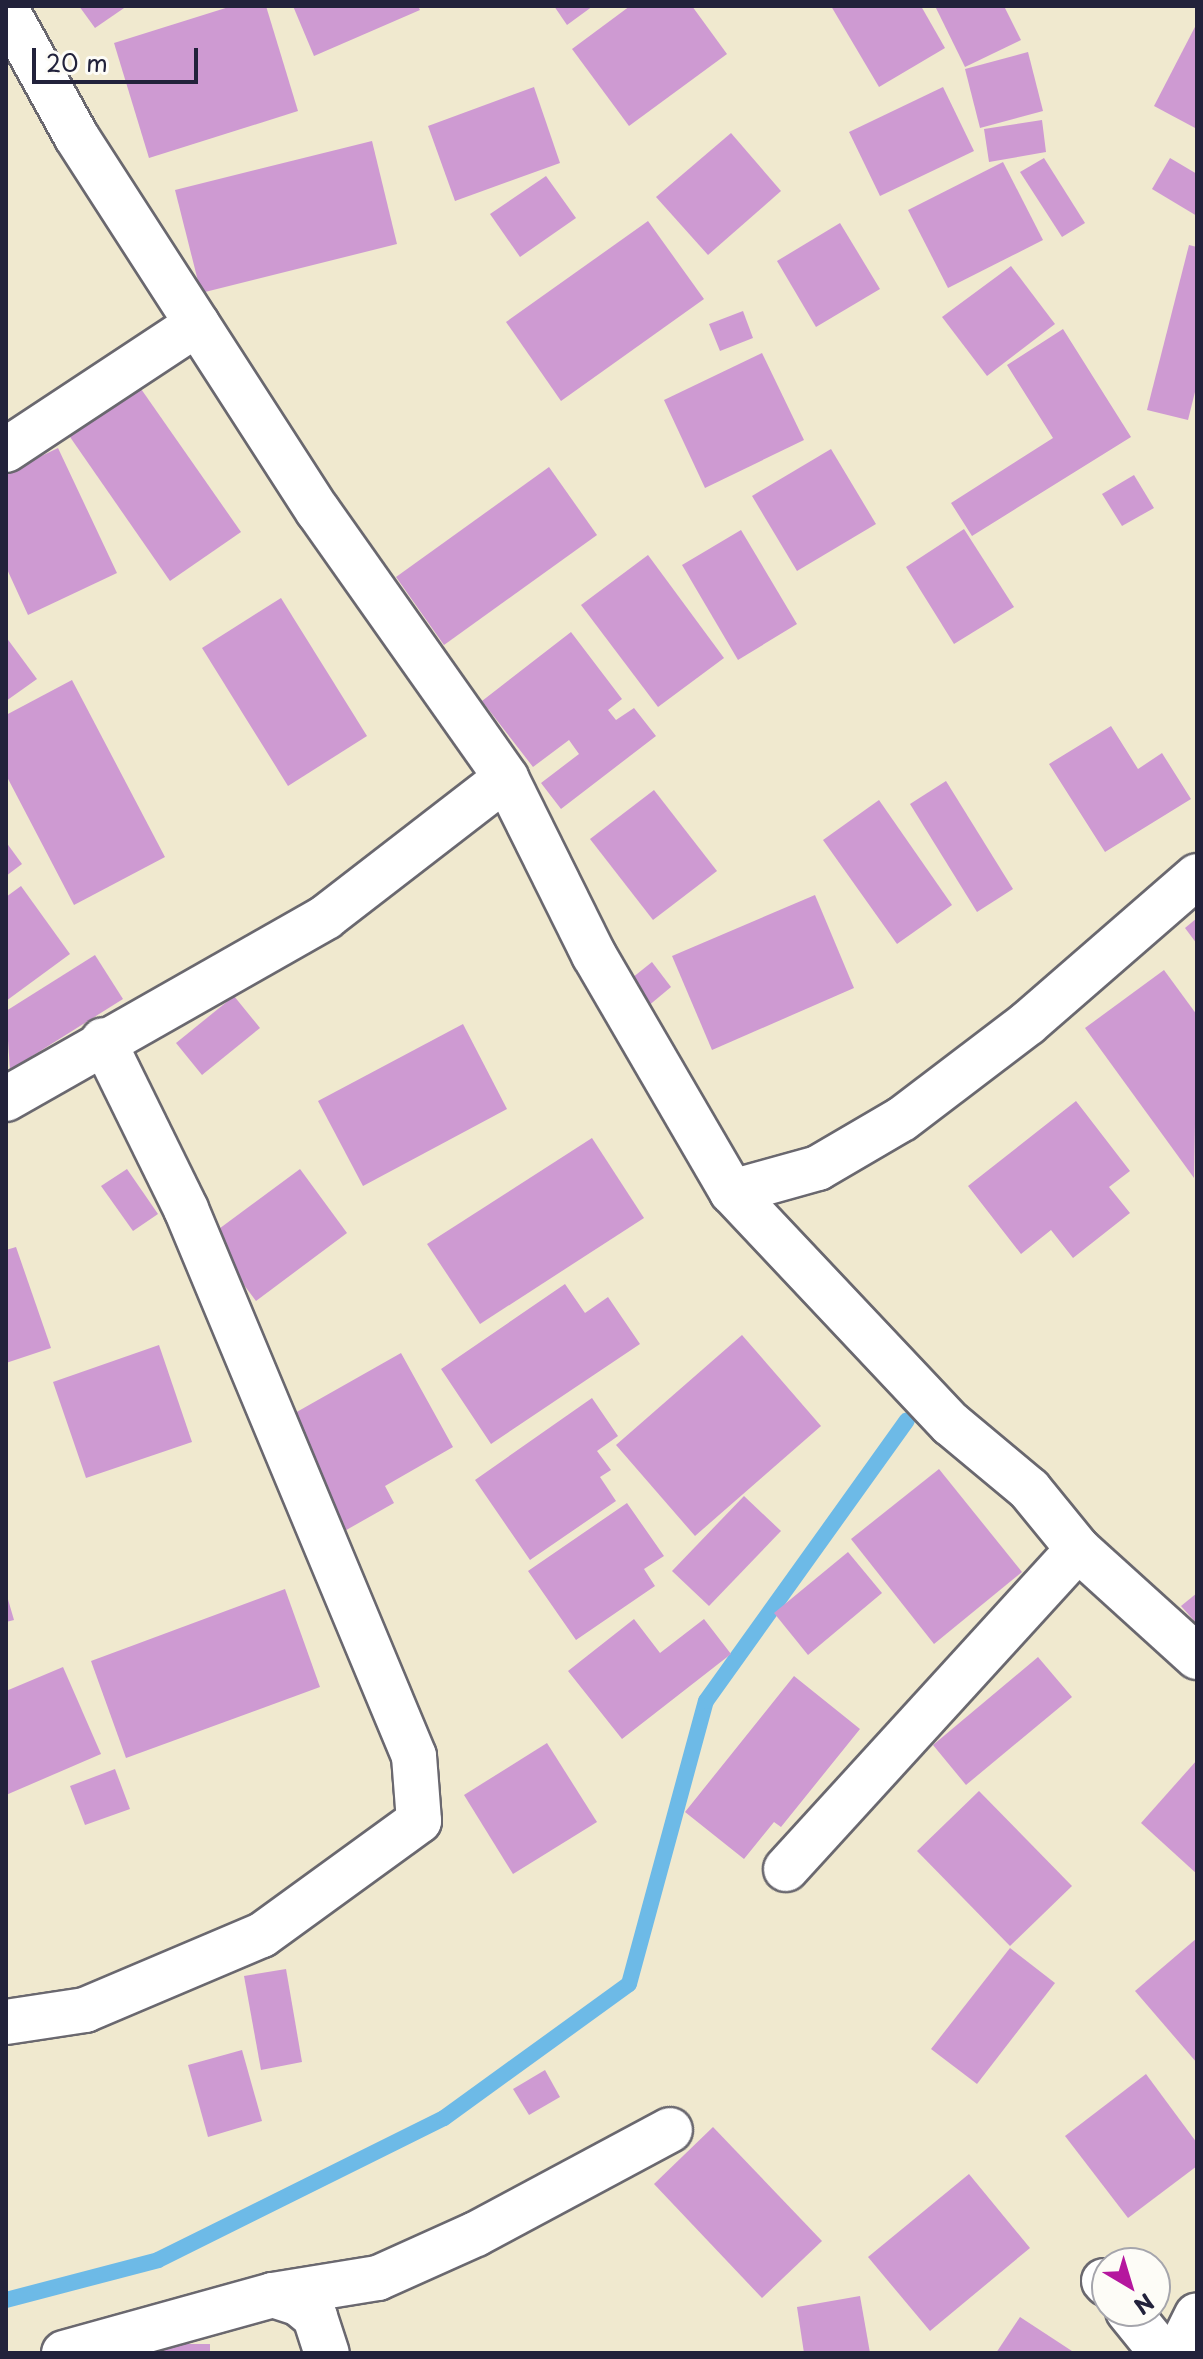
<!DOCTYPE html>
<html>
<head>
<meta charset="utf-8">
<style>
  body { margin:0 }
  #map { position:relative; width:1203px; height:2359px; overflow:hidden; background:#f0e9cf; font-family:"Playpen Sans",sans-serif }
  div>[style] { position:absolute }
  .stream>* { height:16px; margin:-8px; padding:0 8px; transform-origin:8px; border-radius:8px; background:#6dbae7 }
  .building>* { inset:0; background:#ce9ad2 }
  .roads { filter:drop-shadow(2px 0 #6a686f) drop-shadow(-2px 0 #6a686f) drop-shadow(0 2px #6a686f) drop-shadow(0 -2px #6a686f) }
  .minor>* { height:44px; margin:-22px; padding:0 22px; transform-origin:22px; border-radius:22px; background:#fff }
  span { translate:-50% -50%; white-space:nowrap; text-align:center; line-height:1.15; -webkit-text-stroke:7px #fdfcf7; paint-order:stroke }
  .frame { position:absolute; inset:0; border:8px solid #22223b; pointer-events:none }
  .north { position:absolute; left:1091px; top:2247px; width:80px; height:80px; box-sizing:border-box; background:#fdfcf7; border:2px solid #a5a5ac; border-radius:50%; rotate:142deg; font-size:22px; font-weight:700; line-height:32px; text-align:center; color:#22223b }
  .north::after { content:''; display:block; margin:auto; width:28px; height:36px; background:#b5179e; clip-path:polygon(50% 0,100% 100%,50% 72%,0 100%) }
  .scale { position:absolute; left:32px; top:48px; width:166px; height:36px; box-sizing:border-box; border:4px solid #22223b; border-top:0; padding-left:10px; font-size:24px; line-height:28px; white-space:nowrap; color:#22223b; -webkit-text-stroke:6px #fdfcf7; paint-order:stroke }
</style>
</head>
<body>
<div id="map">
  <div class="stream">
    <i style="left:6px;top:2300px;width:157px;rotate:-14.7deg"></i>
    <i style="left:158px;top:2260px;width:319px;rotate:-26.4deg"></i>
    <i style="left:444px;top:2118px;width:228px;rotate:-35.9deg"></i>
    <i style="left:629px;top:1984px;width:293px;rotate:-74.8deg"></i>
    <i style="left:706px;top:1701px;width:345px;rotate:-54.4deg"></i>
  </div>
  <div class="building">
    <i style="clip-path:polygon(79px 6px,127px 6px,95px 28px)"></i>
    <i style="clip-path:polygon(232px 6px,266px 6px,298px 111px,149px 158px,114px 43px)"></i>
    <i style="clip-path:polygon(293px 6px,418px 6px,420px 10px,314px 56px)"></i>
    <i style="clip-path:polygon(554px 6px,593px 6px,567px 25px)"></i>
    <i style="clip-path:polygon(630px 6px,692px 6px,727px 54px,629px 126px,572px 49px)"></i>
    <i style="clip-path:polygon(831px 6px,921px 6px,945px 48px,879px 87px)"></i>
    <i style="clip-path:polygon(935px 6px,1004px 6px,1021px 40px,965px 67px)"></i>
    <i style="clip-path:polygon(1197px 23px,1197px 129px,1154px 106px)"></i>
    <i style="clip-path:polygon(1028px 52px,1043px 111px,980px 128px,965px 69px)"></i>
    <i style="clip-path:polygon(534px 87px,560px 163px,455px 201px,428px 126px)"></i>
    <i style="clip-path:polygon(943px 87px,974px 151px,880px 196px,849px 132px)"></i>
    <i style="clip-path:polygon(1042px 120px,1046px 152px,989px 162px,984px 129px)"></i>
    <i style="clip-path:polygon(731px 133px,781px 191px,708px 255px,656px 197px)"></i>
    <i style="clip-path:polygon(372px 141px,397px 244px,201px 293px,175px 190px)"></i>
    <i style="clip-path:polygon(1044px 158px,1085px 223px,1062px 237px,1020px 172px)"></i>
    <i style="clip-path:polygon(1170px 158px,1197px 174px,1197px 216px,1152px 189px)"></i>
    <i style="clip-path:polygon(1003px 162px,1043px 240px,948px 288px,908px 210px)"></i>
    <i style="clip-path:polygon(546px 176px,576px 218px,520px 257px,490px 214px)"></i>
    <i style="clip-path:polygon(648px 221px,704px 299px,561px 401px,506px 322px)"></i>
    <i style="clip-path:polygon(840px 223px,880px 289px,816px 327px,777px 261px)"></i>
    <i style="clip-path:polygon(1189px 245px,1197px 247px,1197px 384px,1188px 420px,1147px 410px)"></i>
    <i style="clip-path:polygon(1011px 266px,1055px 324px,987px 376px,942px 317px)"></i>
    <i style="clip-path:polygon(743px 311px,753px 338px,720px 351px,709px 324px)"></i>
    <i style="clip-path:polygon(1063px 329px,1131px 437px,972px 536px,951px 503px,1053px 438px,1007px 365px)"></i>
    <i style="clip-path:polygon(762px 353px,804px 440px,705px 488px,664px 400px)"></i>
    <i style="clip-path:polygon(132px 376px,241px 532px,170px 581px,61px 424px)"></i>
    <i style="clip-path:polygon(58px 448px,117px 573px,28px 615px,6px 567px,6px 473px)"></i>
    <i style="clip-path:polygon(831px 449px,876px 524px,797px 571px,752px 496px)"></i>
    <i style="clip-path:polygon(549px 467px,597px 535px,444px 645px,396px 577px)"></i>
    <i style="clip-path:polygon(1134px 475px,1154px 508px,1122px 526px,1102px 494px)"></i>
    <i style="clip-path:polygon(964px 529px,1014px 607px,954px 644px,906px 567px)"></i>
    <i style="clip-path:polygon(741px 530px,797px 624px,738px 660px,682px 565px)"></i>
    <i style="clip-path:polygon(648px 555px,724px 658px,658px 707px,581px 605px)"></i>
    <i style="clip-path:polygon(281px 598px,367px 736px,288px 786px,202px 648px)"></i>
    <i style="clip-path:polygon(571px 632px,622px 699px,608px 710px,616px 720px,634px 708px,656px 736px,561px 809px,541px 783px,579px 754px,569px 740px,533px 767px,482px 701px)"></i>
    <i style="clip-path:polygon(6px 637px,37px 679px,6px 701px)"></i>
    <i style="clip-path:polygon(72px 680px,165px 857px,74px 905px,6px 775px,6px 715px)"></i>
    <i style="clip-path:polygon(1111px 726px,1138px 769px,1162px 753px,1191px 799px,1105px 852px,1049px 764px)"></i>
    <i style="clip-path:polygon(946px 781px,1013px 889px,977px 912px,910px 804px)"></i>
    <i style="clip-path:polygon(654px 790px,717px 871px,653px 920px,590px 839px)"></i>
    <i style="clip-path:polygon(879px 800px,952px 905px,897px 944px,823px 840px)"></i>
    <i style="clip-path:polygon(6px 842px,22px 864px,6px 876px)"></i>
    <i style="clip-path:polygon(21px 886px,70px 954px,6px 1001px,6px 897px)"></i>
    <i style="clip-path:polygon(815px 895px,854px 988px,712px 1050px,672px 956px)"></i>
    <i style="clip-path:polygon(1197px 918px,1197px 944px,1185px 928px)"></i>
    <i style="clip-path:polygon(95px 955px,123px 999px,10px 1070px,6px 1011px)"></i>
    <i style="clip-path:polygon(652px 962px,671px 987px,647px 1007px,627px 982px)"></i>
    <i style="clip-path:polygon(1164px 970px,1197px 1015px,1194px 1178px,1085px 1028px)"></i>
    <i style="clip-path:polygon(234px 996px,260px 1028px,202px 1075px,176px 1043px)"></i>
    <i style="clip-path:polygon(463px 1024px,507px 1109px,363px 1186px,318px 1101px)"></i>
    <i style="clip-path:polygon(1076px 1101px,1130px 1171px,1109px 1187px,1130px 1213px,1073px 1258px,1051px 1230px,1021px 1254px,968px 1186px)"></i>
    <i style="clip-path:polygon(592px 1138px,644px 1218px,480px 1324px,427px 1244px)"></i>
    <i style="clip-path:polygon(127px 1169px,158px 1214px,133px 1231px,101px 1186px)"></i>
    <i style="clip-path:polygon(300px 1169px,347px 1233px,256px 1301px,208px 1237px)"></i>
    <i style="clip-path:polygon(16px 1247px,51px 1348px,6px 1363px,6px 1250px)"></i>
    <i style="clip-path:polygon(565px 1284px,585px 1313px,608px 1297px,640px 1344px,491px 1444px,441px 1369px)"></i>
    <i style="clip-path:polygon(742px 1335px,821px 1426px,695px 1536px,616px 1445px)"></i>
    <i style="clip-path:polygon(159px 1345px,192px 1442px,86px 1478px,53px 1382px)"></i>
    <i style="clip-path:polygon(401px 1353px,453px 1447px,385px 1486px,394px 1503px,341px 1533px,279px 1422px)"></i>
    <i style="clip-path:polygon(592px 1398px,618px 1436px,597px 1451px,611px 1470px,600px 1477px,616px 1501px,530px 1560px,475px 1480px)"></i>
    <i style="clip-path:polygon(939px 1469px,1022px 1572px,934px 1644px,851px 1539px)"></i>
    <i style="clip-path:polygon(744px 1496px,781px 1531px,709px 1606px,672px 1571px)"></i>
    <i style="clip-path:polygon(627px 1503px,664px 1556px,644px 1569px,655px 1586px,576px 1640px,528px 1571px)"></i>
    <i style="clip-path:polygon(848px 1552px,882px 1593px,808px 1655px,774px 1613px)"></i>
    <i style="clip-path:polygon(285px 1589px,320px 1687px,126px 1758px,91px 1661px)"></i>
    <i style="clip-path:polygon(1197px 1593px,1197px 1624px,1181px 1606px)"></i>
    <i style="clip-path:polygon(7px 1596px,14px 1620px,6px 1622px,6px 1597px)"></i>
    <i style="clip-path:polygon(634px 1619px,660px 1653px,704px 1619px,731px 1654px,622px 1739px,568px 1671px)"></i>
    <i style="clip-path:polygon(1038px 1657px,1072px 1697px,966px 1785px,933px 1745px)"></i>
    <i style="clip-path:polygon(63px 1667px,101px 1754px,6px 1795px,6px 1691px)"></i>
    <i style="clip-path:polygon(794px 1676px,860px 1729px,781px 1827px,774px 1822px,744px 1859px,685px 1812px)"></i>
    <i style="clip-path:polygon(547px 1743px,597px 1822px,513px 1874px,464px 1795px)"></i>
    <i style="clip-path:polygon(1197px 1760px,1197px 1874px,1141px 1823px)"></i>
    <i style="clip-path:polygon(115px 1769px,130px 1809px,85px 1825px,70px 1786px)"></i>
    <i style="clip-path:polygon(979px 1791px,1072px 1886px,1010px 1946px,917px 1851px)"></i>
    <i style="clip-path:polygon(1197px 1938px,1197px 2063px,1135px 1991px)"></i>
    <i style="clip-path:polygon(1010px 1948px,1055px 1983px,977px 2084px,931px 2049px)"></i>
    <i style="clip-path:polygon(286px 1969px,302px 2062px,261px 2070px,244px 1976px)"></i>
    <i style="clip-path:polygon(242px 2050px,262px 2121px,208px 2137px,188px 2065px)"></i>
    <i style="clip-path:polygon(545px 2070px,560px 2097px,529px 2115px,513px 2089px)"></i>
    <i style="clip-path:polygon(1146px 2074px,1197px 2143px,1197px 2166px,1128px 2218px,1065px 2136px)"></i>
    <i style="clip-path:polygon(713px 2127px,822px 2241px,762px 2298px,654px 2184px)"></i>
    <i style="clip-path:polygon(969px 2174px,1030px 2248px,930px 2331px,868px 2257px)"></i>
    <i style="clip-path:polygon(860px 2296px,870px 2353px,804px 2353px,797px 2307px)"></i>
    <i style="clip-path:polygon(1020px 2317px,1075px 2353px,996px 2353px)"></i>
    <i style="clip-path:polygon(149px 2344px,210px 2344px,210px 2353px,149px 2353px)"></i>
  </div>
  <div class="roads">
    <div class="minor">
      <i style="left:6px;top:9px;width:145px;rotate:61.1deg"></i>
      <i style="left:76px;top:136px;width:446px;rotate:57.2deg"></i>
      <i style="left:318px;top:511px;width:327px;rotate:54.8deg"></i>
      <i style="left:506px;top:778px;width:198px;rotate:63.6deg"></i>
      <i style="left:594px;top:955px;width:274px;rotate:59.8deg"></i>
      <i style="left:732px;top:1192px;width:319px;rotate:46.7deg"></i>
      <i style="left:951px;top:1424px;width:102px;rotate:39.8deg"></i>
      <i style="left:1029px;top:1489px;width:77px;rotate:50.8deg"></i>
      <i style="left:1078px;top:1549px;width:161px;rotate:42.2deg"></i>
      <i style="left:6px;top:450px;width:229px;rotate:-33.4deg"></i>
      <i style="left:6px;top:1099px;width:368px;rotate:-29.6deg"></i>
      <i style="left:326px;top:917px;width:227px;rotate:-37.7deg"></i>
      <i style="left:732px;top:1192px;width:89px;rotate:-15.6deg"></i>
      <i style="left:818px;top:1168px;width:97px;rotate:-30.3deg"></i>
      <i style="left:902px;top:1119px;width:158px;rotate:-37.3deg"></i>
      <i style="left:1028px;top:1023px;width:224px;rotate:-41deg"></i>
      <i style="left:786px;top:1869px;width:433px;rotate:-47.6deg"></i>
      <i style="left:6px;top:2022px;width:80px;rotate:-8.6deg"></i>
      <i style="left:85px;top:2010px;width:192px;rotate:-23deg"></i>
      <i style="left:262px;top:1935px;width:194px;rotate:-36deg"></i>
      <i style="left:419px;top:1821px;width:65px;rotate:-94.4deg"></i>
      <i style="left:414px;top:1756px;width:593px;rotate:-112.63deg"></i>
      <i style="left:186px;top:1209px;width:188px;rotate:-116.2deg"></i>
      <i style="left:1104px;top:2281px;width:4px;rotate:45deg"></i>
      <i style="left:273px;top:2295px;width:106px;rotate:-9.2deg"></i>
      <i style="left:378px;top:2278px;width:107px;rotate:-24.2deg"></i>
      <i style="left:476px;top:2234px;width:220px;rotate:-28.2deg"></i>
      <i style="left:1128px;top:2311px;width:54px;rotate:51deg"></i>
      <i style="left:64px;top:2353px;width:217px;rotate:-15.5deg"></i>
      <i style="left:273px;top:2295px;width:26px;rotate:18deg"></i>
      <i style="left:298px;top:2303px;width:22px;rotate:39deg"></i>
      <i style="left:315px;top:2317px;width:38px;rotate:72deg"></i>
      <i style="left:1178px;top:2353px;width:42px;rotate:-63.4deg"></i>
    </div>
  </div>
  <div class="frame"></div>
  <div class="north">N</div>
  <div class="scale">20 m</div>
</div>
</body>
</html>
